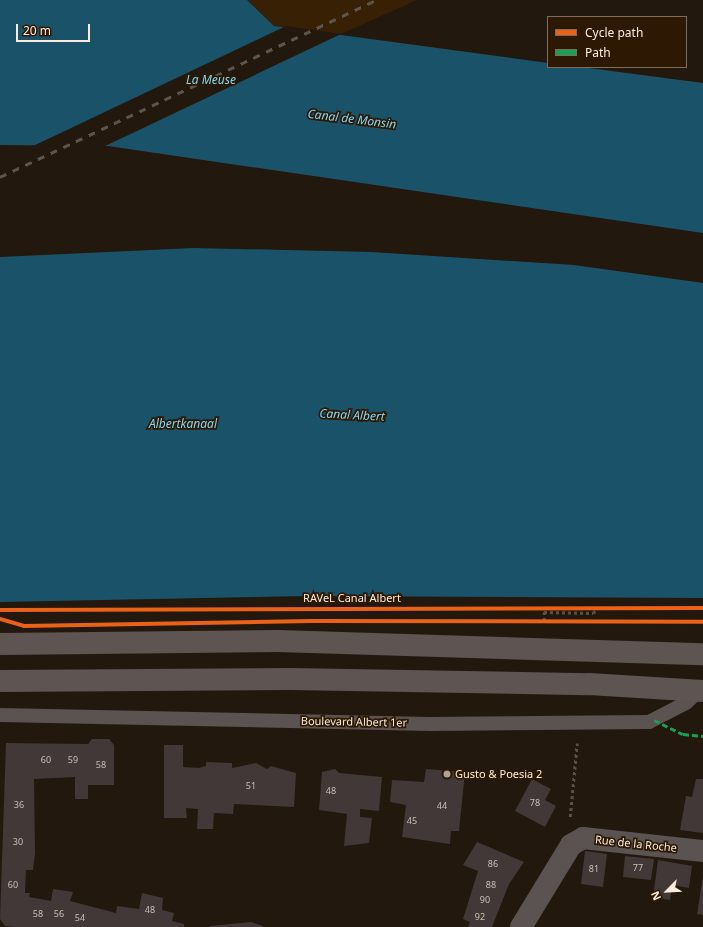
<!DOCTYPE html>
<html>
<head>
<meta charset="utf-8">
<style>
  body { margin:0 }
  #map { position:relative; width:703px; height:927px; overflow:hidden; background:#23180d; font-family:"Noto Sans",sans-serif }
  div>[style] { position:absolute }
  .built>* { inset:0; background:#372004 }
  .water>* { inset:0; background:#1a5369 }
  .pier>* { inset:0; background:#23180d }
  .building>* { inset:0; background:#413837 }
  .path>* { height:2.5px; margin-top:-1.25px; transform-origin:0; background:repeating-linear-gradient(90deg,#59514d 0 3px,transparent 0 6px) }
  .service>* { height:14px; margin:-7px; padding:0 7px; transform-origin:7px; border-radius:7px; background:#5a5351 }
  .minor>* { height:22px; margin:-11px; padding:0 11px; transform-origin:11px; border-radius:11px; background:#5a5351 }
  .secondary>* { height:22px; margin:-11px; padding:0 11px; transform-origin:11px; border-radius:11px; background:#5e5452 }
  .rail>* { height:3px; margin-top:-1.5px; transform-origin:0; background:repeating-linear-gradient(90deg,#5c544e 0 7px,transparent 0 14px) }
  .quiet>* { height:3px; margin-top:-1.5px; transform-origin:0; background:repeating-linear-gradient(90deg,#1a9f57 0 6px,transparent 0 9px) }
  .cycleway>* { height:4px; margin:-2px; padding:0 2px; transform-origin:2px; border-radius:2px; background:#ea6118 }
  .dots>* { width:11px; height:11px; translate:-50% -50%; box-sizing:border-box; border:2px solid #2d1903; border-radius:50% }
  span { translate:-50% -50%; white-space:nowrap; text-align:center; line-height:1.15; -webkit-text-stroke:3.5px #2d1903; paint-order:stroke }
  .number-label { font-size:9px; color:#ccbfb5 }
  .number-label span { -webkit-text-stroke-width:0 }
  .street-label { font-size:11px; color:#faecdf }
  .poi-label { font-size:11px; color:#faecdf }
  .left { translate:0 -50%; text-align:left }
  .water-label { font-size:12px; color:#80d6fb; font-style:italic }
  .legend { position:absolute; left:547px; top:16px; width:140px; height:52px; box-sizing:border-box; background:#2d1903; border:1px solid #7f6d5b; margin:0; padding:5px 7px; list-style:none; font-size:12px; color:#faecdf }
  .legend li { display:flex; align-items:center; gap:8px; height:20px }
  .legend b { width:20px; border:1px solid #7f6d5b }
  .north { position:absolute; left:647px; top:871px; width:40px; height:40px; -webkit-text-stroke:3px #2d1903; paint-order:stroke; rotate:246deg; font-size:11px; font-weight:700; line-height:16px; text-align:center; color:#faecdf }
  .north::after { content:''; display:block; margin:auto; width:14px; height:18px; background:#faecdf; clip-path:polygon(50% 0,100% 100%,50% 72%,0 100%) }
  .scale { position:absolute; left:16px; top:24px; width:74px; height:18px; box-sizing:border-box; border:2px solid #faecdf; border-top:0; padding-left:5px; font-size:12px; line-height:14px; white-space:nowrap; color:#faecdf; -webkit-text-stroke:3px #2d1903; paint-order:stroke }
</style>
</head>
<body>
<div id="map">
  <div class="built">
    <i style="clip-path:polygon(247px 0,417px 0,339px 35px,274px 26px)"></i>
  </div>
  <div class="water">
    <i style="clip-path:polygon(0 0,247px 0,274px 26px,548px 63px,548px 67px,581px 67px,703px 83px,703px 233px,108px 146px,0 145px)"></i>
    <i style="clip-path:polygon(194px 248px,371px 252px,574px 265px,703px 283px,703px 598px,308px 596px,0 602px,0 257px)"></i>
  </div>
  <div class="pier">
    <i style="clip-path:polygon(286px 26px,341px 34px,101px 148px,31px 147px)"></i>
  </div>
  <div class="building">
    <i style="clip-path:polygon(92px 739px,109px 739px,114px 745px,114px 785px,88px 785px,88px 799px,75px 799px,75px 777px,34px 779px,35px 853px,33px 870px,26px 870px,25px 893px,30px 893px,29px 897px,51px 901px,53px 889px,73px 892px,70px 901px,116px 913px,117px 906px,139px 909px,142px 893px,163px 898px,162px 910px,174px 913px,172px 921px,184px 924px,184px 927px,14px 927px,5px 926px,0 919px,6px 743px,88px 744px)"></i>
    <i style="clip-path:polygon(164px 745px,183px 745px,183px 767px,199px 768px,206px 766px,206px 762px,232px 763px,232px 768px,256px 763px,267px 769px,271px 766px,296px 773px,294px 807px,234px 804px,233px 814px,214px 813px,213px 829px,197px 829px,198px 809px,186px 808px,187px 818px,164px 818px)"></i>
    <i style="clip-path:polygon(335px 769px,339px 773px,382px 777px,379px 811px,360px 809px,360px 817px,372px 818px,369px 843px,344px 846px,347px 814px,319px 810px,322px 772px)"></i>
    <i style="clip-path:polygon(426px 769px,465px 772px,459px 831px,451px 831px,450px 844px,402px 837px,406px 805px,390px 802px,392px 780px,424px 782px)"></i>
    <i style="clip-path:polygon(532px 779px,551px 789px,545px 800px,556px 806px,545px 827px,515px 811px)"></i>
    <i style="clip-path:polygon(696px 779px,703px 779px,703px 833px,680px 830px,686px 796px,692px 797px)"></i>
    <i style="clip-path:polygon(477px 842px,524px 862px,509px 884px,492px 927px,468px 927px,470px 922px,463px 919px,478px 871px,463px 865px)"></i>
    <i style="clip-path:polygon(585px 851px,607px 854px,603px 887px,581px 884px)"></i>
    <i style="clip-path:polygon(625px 856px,654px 859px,651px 880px,623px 877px)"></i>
    <i style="clip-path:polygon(658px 860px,692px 866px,689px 888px,672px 885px,670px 900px,653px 897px)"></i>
    <i style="clip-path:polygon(703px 876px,703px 915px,697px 914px)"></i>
    <i style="clip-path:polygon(251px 922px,265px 927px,210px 927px,210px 926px)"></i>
  </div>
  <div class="path">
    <i style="left:544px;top:621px;width:9px;rotate:-90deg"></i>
    <i style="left:544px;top:612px;width:49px;rotate:1.2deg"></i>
    <i style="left:593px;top:613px;width:11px;rotate:-41deg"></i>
    <i style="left:570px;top:817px;width:74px;rotate:-84.6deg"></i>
  </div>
  <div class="service">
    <i style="left:0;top:715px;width:430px;rotate:1.2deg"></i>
    <i style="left:430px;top:724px;width:219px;rotate:-0.5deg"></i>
    <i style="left:649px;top:722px;width:42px;rotate:-27.2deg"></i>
    <i style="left:686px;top:703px;width:18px;rotate:-43deg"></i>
  </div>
  <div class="minor">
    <i style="left:521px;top:927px;width:96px;rotate:-58.6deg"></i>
    <i style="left:571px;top:845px;width:14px;rotate:-30deg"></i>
    <i style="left:583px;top:838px;width:121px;rotate:6.2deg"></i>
  </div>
  <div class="secondary">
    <i style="left:0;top:644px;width:278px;rotate:-0.6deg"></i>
    <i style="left:278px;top:641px;width:425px;rotate:1.8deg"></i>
    <i style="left:0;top:681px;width:290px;rotate:-0.4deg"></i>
    <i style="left:290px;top:679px;width:299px;rotate:1deg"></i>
    <i style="left:589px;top:684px;width:114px;rotate:3.5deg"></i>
  </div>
  <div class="rail">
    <i style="left:0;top:177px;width:416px;rotate:-25.2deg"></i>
  </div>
  <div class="quiet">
    <i style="left:654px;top:720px;width:32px;rotate:26deg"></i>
    <i style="left:683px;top:734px;width:20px;rotate:6deg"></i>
  </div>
  <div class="cycleway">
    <i style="left:0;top:610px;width:703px;rotate:-0.16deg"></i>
    <i style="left:0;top:619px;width:25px;rotate:16deg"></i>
    <i style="left:24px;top:626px;width:288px;rotate:-1deg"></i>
    <i style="left:312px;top:621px;width:391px;rotate:0.1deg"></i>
  </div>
  <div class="dots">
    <i style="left:447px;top:774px;background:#afa296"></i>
  </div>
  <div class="number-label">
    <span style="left:46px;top:760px">60</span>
    <span style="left:73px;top:760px">59</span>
    <span style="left:101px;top:765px">58</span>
    <span style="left:251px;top:786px">51</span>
    <span style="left:331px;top:791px">48</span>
    <span style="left:535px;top:803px">78</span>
    <span style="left:19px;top:805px">36</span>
    <span style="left:442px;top:806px">44</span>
    <span style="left:412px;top:821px">45</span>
    <span style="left:18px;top:842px">30</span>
    <span style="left:493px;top:864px">86</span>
    <span style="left:638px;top:868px">77</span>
    <span style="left:594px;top:869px">81</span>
    <span style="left:13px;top:885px">60</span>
    <span style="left:491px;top:885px">88</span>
    <span style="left:485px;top:900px">90</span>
    <span style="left:150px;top:910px">48</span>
    <span style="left:38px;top:914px">58</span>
    <span style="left:59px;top:914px">56</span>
    <span style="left:480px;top:917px">92</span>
    <span style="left:80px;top:918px">54</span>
  </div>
  <div class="street-label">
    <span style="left:352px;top:598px">RAVeL Canal Albert</span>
    <span style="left:354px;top:722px;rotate:1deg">Boulevard Albert 1er</span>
    <span style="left:636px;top:844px;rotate:6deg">Rue de la Roche</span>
  </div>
  <div class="poi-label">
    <span class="left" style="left:455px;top:774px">Gusto &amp; Poesia 2</span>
  </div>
  <div class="water-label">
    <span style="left:211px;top:80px">La Meuse</span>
    <span style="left:352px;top:119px;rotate:7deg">Canal de Monsin</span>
    <span style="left:352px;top:415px;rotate:3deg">Canal Albert</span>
    <span style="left:183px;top:424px">Albertkanaal</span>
  </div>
  <ul class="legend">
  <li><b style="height:5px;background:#ea6118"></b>Cycle path</li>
  <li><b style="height:5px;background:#1a9f57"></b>Path</li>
  </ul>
  <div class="north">N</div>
  <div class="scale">20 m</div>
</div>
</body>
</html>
